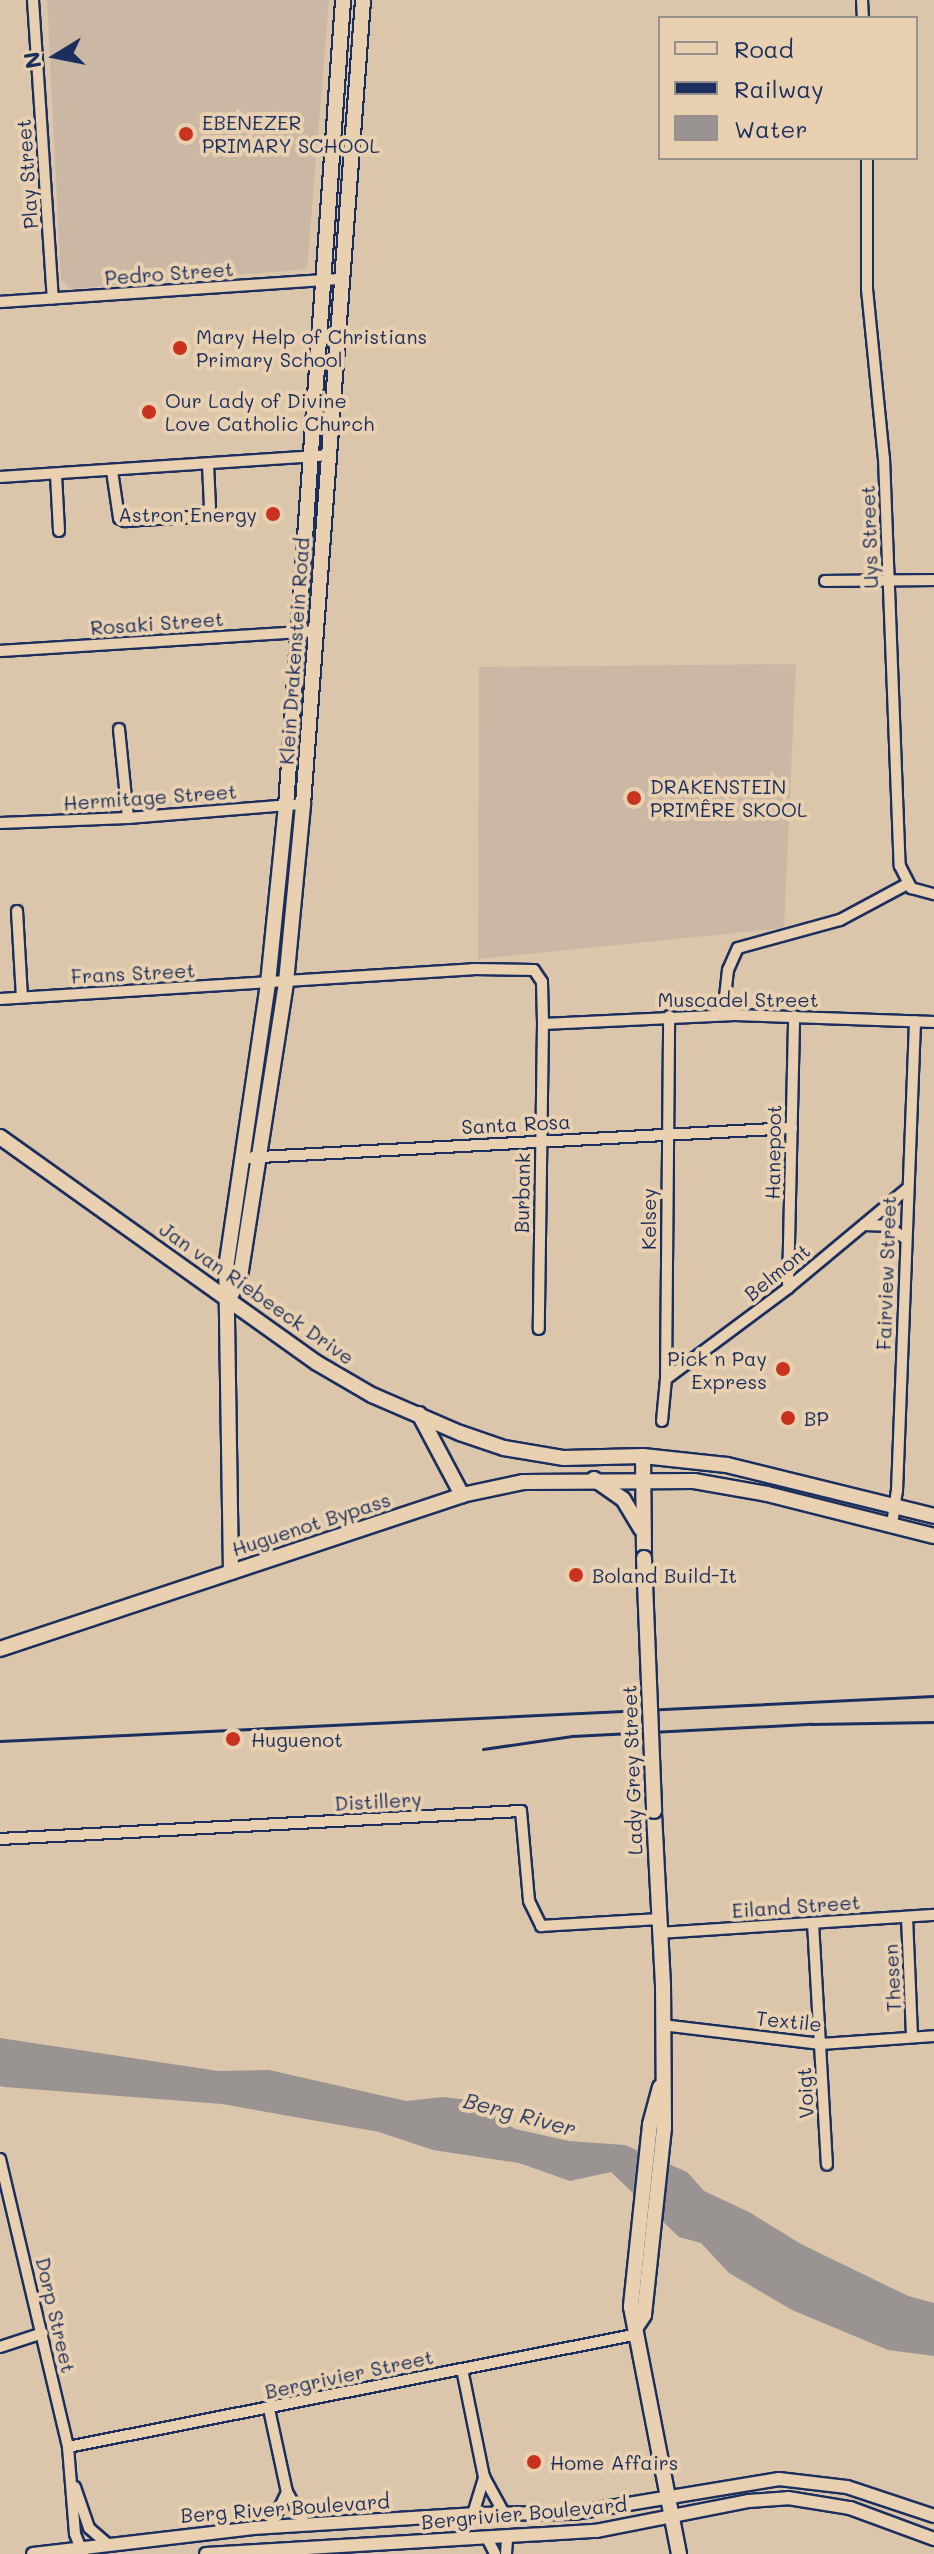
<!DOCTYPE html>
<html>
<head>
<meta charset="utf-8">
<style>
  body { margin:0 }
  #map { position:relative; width:934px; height:2554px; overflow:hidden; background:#dcc6ab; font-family:Mali,sans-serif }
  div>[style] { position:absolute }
  .built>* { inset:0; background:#cab8a4 }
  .water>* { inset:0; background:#999391 }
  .roads { filter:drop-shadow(2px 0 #1b2f5e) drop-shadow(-2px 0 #1b2f5e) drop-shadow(0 2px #1b2f5e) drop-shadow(0 -2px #1b2f5e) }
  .minor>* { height:10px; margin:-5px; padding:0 5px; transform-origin:5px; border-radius:5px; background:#e8d0b0 }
  .tertiary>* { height:12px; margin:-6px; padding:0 6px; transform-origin:6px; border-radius:6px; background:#e8d0b0 }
  .secondary>* { height:14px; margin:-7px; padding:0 7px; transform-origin:7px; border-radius:7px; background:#e8d0b0 }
  .rail>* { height:3px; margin:-1.5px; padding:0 1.5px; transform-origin:1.5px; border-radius:1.5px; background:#1b2f5e }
  .bridges { filter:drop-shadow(2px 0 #1b2f5e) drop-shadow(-2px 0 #1b2f5e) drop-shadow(0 2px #1b2f5e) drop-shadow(0 -2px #1b2f5e) }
  .secondary-bridge>* { height:14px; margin:-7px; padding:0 7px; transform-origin:7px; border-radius:7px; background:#e8d0b0 }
  .dots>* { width:22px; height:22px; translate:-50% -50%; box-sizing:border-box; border:4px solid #e8d0b0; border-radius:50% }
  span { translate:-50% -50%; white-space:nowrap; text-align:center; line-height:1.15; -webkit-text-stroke:8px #e8d0b0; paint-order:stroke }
  .poi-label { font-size:20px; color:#1b2f5e }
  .left { translate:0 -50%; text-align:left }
  .right { translate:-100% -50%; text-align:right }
  .street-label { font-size:20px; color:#1b2f5e }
  .water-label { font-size:22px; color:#344368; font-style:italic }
  .legend { position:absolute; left:658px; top:16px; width:260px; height:144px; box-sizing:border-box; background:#e8d0b0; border:2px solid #96908f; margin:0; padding:10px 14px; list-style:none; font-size:24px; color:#1b2f5e }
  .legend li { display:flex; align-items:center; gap:16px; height:40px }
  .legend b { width:40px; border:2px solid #96908f }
  .north { position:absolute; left:16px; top:16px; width:80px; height:80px; -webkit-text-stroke:6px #e8d0b0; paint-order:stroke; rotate:260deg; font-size:22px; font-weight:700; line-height:32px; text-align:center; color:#1b2f5e }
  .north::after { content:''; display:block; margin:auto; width:28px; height:36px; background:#1b2f5e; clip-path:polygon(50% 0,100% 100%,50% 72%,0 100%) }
</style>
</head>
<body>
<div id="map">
  <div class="built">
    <i style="clip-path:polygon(47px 0,329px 0,307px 269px,70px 289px,61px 279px)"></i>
    <i style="clip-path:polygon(796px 664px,784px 928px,478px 959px,479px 667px)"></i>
  </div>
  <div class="water">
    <i style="clip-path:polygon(0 2038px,218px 2071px,269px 2070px,406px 2101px,443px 2097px,469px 2100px,515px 2129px,569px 2141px,625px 2145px,687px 2172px,704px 2191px,749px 2212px,801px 2244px,908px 2296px,934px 2303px,934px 2356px,888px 2350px,792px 2310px,729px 2273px,701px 2243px,679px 2237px,611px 2172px,570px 2181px,519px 2163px,433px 2150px,379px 2132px,222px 2104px,5px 2087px,0 2086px)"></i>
  </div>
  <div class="roads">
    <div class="minor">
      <i style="left:33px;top:0;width:299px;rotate:86.2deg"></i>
      <i style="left:862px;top:0;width:18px;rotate:87deg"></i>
      <i style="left:867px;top:158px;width:131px;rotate:90deg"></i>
      <i style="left:867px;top:289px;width:170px;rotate:84.3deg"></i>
      <i style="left:884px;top:458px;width:408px;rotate:87.8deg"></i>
      <i style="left:900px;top:866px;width:25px;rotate:63deg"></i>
      <i style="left:911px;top:888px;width:24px;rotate:15deg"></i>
      <i style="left:0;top:302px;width:342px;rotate:-3.9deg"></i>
      <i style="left:112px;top:471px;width:48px;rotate:81.5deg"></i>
      <i style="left:119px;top:518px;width:7px;rotate:27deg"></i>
      <i style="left:125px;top:521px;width:66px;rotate:-3.5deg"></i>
      <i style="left:191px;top:517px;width:11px;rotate:-10deg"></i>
      <i style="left:202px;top:515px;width:11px;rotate:-45deg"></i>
      <i style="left:210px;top:507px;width:42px;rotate:-92.7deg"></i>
      <i style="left:56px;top:475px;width:56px;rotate:86.9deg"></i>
      <i style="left:0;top:477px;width:329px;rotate:-3.8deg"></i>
      <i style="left:825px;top:581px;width:109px;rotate:-0.5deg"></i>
      <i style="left:0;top:651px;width:317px;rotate:-3.6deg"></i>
      <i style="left:119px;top:729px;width:89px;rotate:84.2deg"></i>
      <i style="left:0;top:823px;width:128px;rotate:-2.2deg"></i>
      <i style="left:128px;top:818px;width:176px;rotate:-4.6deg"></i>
      <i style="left:17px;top:911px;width:86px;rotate:86.7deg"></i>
      <i style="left:0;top:999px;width:474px;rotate:-3.6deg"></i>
      <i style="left:473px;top:969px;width:61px;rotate:0.9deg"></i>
      <i style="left:534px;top:970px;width:14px;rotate:56deg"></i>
      <i style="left:542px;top:982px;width:42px;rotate:88.6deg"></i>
      <i style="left:543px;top:1024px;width:305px;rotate:90.8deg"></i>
      <i style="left:723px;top:1015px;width:45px;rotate:-83.7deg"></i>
      <i style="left:728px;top:970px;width:24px;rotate:-66deg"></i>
      <i style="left:738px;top:948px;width:106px;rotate:-15.4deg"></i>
      <i style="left:840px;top:920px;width:76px;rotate:-28.2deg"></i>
      <i style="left:543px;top:1024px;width:192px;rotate:-2.7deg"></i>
      <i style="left:735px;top:1015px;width:199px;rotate:2deg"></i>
      <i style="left:242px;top:1158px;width:551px;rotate:-3.12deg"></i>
      <i style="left:864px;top:1225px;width:23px;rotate:2deg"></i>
      <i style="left:887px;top:1226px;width:23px;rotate:34deg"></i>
      <i style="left:788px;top:1288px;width:272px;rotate:-88.7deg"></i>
      <i style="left:666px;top:1379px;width:152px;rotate:-36.7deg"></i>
      <i style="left:788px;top:1288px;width:156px;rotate:-39.8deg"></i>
      <i style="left:662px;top:1421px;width:42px;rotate:-84.6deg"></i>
      <i style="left:666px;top:1379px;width:363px;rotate:-89.5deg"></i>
      <i style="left:892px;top:1525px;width:34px;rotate:-82deg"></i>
      <i style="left:897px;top:1491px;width:470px;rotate:-87.8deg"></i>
      <i style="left:0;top:1839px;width:522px;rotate:-3.08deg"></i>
      <i style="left:521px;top:1811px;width:90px;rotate:84.9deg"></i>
      <i style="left:529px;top:1901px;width:28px;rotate:64deg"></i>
      <i style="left:541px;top:1926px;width:118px;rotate:-3.4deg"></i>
      <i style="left:907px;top:1917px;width:120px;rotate:87.6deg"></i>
      <i style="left:813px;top:1923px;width:242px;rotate:86.7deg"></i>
      <i style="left:660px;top:1933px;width:275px;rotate:-3.8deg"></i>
      <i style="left:662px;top:2025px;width:160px;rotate:6.8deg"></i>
      <i style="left:821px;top:2044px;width:113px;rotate:-4deg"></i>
      <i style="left:0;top:2159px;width:296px;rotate:76.7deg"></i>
      <i style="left:68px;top:2447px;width:87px;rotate:85.4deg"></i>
      <i style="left:75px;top:2534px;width:22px;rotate:68deg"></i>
      <i style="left:0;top:2347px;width:45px;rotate:-18deg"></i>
      <i style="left:462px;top:2369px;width:110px;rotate:78.5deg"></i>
      <i style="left:484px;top:2477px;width:43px;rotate:61.1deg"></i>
      <i style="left:269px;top:2409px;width:85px;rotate:77.8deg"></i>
      <i style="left:287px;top:2492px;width:37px;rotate:61deg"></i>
      <i style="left:68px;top:2447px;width:581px;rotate:-11.21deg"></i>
      <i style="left:75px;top:2487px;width:43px;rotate:71.1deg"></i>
      <i style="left:89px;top:2528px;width:23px;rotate:41deg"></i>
      <i style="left:473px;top:2514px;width:39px;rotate:-73deg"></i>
      <i style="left:270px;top:2527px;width:39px;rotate:-64deg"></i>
      <i style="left:487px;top:2538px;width:18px;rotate:63deg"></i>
      <i style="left:506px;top:2554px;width:16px;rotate:-86deg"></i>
    </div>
    <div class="tertiary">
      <i style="left:33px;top:2554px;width:222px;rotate:-6.7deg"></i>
      <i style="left:253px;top:2528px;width:220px;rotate:-3.6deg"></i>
      <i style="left:473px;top:2514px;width:101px;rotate:-0.6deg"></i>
      <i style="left:574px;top:2513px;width:208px;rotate:-9.4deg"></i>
      <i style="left:779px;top:2479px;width:68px;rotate:6.7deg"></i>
      <i style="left:847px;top:2487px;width:92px;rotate:18.4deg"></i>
      <i style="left:206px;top:2554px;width:391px;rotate:-3.4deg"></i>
      <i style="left:596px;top:2531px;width:156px;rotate:-11.1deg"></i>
      <i style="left:749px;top:2501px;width:39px;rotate:-4deg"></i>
      <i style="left:788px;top:2498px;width:63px;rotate:9.2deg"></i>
      <i style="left:850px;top:2508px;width:90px;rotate:20.3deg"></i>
    </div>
    <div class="secondary">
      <i style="left:0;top:1137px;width:389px;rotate:35.5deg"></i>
      <i style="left:317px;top:1363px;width:64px;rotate:30.2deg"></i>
      <i style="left:372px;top:1395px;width:96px;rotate:23.4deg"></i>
      <i style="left:460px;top:1433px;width:46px;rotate:18.8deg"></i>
      <i style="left:504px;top:1448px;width:61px;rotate:9.5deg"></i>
      <i style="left:564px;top:1458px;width:79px;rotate:-1.5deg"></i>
      <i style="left:643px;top:1456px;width:84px;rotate:6.1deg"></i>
      <i style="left:727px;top:1465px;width:213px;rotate:13.8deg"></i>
      <i style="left:229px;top:1299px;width:25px;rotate:-63deg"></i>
      <i style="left:240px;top:1277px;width:299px;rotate:-81.1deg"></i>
      <i style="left:286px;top:982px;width:179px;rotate:-84.5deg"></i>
      <i style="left:303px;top:804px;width:806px;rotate:-85.73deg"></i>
      <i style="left:419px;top:1414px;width:92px;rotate:62deg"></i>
      <i style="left:643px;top:1456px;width:102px;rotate:89.4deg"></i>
      <i style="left:594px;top:1479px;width:35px;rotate:35deg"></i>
      <i style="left:623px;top:1499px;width:35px;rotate:59deg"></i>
      <i style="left:231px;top:1572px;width:304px;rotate:-90.9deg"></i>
      <i style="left:226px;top:1268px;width:288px;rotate:-81.6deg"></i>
      <i style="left:268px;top:983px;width:178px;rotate:-84.2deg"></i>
      <i style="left:286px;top:806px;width:808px;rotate:-85.95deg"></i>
      <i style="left:0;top:1649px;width:487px;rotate:-18.4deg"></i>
      <i style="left:462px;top:1495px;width:62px;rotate:-12deg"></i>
      <i style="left:523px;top:1482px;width:171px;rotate:-0.3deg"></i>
      <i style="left:694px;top:1481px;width:74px;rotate:10.1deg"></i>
      <i style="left:767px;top:1494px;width:172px;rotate:14.1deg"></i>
      <i style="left:660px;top:2087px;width:39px;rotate:105deg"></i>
      <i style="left:650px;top:2125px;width:183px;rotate:96deg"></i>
      <i style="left:631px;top:2307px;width:252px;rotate:79deg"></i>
      <i style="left:636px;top:2327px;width:14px;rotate:-56deg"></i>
      <i style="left:644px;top:2315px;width:189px;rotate:-83.9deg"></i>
      <i style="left:664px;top:2127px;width:142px;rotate:-90.4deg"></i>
      <i style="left:663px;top:1985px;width:174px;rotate:-93deg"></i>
    </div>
  </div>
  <div class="rail">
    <i style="left:0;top:1741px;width:935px;rotate:-2.76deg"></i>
    <i style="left:483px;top:1749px;width:90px;rotate:-8.3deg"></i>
    <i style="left:572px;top:1736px;width:240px;rotate:-2.9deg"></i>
    <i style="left:812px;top:1724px;width:122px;rotate:-0.9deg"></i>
  </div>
  <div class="bridges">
    <div class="secondary-bridge">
      <i style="left:644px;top:1558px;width:253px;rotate:87.7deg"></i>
    </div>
  </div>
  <div class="dots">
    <i style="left:186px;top:134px;background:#c8321e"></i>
    <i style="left:180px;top:348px;background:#c8321e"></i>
    <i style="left:149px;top:412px;background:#c8321e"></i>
    <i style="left:273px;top:514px;background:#c8321e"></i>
    <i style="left:634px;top:798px;background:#c8321e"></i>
    <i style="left:783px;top:1369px;background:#c8321e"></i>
    <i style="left:788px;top:1418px;background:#c8321e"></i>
    <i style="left:576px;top:1575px;background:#c8321e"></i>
    <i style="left:233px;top:1739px;background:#c8321e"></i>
    <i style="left:534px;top:2462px;background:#c8321e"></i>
  </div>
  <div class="poi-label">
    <span class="left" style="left:202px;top:134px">EBENEZER<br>PRIMARY SCHOOL</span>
    <span class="left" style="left:196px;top:348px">Mary Help of Christians<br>Primary School</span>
    <span class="left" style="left:165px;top:412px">Our Lady of Divine<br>Love Catholic Church</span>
    <span class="right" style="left:257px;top:514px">Astron Energy</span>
    <span class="left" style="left:650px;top:798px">DRAKENSTEIN<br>PRIMÊRE SKOOL</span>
    <span class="right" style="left:767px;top:1370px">Pick n Pay<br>Express</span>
    <span class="left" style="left:804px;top:1418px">BP</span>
    <span class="left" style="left:592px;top:1575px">Boland Build-It</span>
    <span class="left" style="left:251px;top:1739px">Huguenot</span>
    <span class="left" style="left:550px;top:2462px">Home Affairs</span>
  </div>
  <div class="street-label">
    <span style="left:27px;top:174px;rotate:-94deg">Play Street</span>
    <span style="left:169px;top:273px;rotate:-4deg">Pedro Street</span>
    <span style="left:869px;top:537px;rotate:-92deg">Uys Street</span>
    <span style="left:157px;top:623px;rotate:-4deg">Rosaki Street</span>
    <span style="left:294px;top:651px;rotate:-86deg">Klein Drakenstein Road</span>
    <span style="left:150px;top:797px;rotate:-4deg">Hermitage Street</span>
    <span style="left:133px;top:973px;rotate:-3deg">Frans Street</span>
    <span style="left:738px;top:999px">Muscadel Street</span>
    <span style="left:516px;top:1124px;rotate:-3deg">Santa Rosa</span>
    <span style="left:773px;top:1152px;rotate:-89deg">Hanepoot</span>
    <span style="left:522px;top:1193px;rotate:-89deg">Burbank</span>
    <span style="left:648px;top:1219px;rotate:-90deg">Kelsey</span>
    <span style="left:777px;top:1272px;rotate:-39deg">Belmont</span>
    <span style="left:886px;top:1273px;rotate:-88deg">Fairview Street</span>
    <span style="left:257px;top:1293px;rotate:35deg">Jan van Riebeeck Drive</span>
    <span style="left:311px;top:1524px;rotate:-18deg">Huguenot Bypass</span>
    <span style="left:632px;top:1770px;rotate:-92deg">Lady Grey Street</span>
    <span style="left:378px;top:1801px;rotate:-3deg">Distillery</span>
    <span style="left:796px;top:1906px;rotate:-4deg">Eiland Street</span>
    <span style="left:892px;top:1978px;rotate:-93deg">Thesen</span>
    <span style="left:789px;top:2021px;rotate:6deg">Textile</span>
    <span style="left:805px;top:2093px;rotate:-93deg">Voigt</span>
    <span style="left:56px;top:2315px;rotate:77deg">Dorp Street</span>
    <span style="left:349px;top:2374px;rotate:-12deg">Bergrivier Street</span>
    <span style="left:285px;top:2508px;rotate:-4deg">Berg River Boulevard</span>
    <span style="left:524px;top:2513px;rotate:-5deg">Bergrivier Boulevard</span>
  </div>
  <div class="water-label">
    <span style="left:520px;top:2114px;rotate:15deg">Berg River</span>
  </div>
  <ul class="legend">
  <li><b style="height:10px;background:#e8d0b0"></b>Road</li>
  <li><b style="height:10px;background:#1b2f5e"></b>Railway</li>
  <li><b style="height:22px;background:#999391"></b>Water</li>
  </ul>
  <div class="north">N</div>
</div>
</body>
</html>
